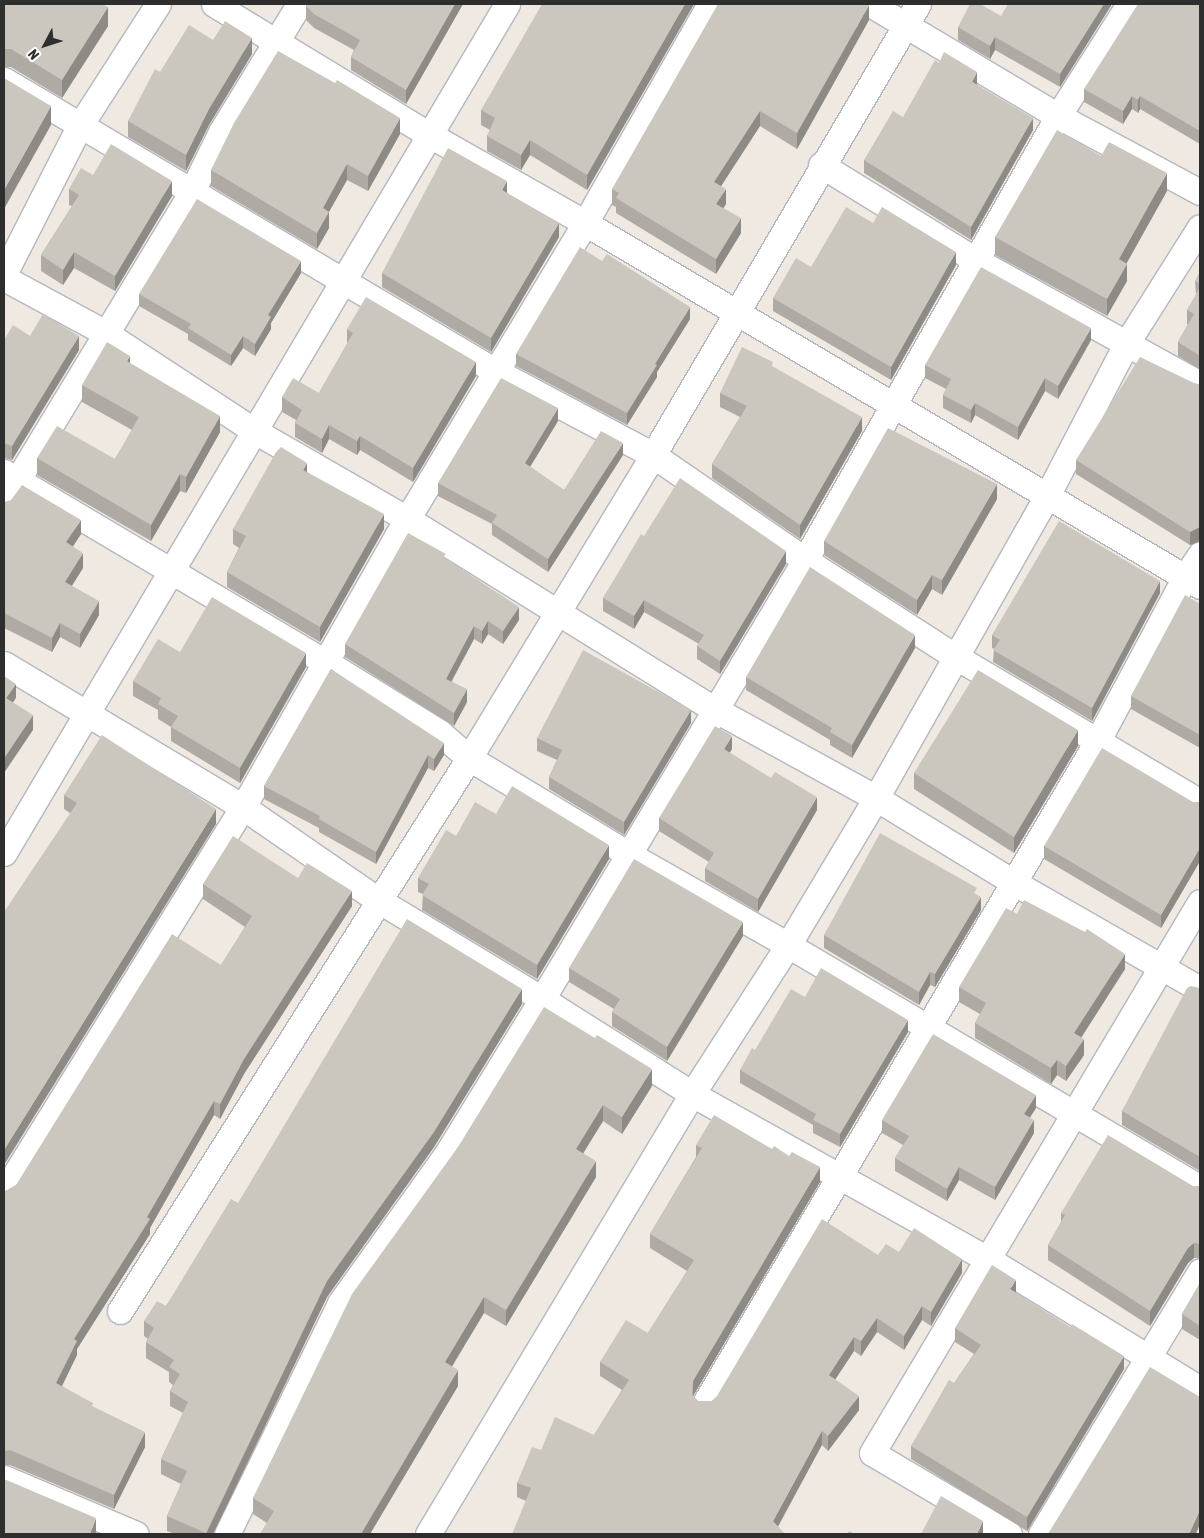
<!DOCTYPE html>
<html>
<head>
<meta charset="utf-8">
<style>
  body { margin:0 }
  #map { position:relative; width:1204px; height:1538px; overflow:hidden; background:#efe9e1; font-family:"Asap Condensed",sans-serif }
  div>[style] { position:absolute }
  .roads { filter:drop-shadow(1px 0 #b4b7c1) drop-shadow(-1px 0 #b4b7c1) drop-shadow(0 1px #b4b7c1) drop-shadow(0 -1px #b4b7c1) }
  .minor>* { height:25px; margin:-12.5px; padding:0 12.5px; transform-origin:12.5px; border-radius:12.5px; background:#fff }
  .wall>* { inset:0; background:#afaba4 }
  .shaded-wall>* { inset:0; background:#8e8b86 }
  .building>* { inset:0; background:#cbc7bf }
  span { translate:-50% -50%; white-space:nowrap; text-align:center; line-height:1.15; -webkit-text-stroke:4.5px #fff; paint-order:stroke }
  .frame { position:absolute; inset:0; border:5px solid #2e2e2e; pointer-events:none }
  .north { position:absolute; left:20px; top:20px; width:50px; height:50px; -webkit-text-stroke:4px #fff; paint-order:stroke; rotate:230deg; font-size:14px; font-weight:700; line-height:20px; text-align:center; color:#2e2e2e }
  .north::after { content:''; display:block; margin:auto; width:18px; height:22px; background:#2e2e2e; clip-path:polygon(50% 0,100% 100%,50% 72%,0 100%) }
</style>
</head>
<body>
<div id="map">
  <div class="roads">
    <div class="minor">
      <i style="left:214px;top:4px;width:250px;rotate:31.3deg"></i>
      <i style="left:428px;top:134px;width:180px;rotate:29.5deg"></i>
      <i style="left:585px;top:223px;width:714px;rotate:30.55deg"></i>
      <i style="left:870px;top:4px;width:219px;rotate:30.8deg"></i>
      <i style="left:1058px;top:116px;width:161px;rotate:28.2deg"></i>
      <i style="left:4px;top:80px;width:571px;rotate:30.65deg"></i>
      <i style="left:495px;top:371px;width:179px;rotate:28deg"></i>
      <i style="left:653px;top:455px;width:185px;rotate:34.6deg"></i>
      <i style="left:805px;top:560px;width:179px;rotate:32.7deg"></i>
      <i style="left:956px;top:657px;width:284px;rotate:30.7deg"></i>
      <i style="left:821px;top:165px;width:183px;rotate:31.6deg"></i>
      <i style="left:977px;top:261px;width:255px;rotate:28.9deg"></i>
      <i style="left:4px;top:274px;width:165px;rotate:-63deg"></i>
      <i style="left:79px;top:127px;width:146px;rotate:-57.3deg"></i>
      <i style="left:4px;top:278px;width:114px;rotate:28.4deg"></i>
      <i style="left:104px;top:332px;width:178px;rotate:33.3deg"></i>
      <i style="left:253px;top:430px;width:180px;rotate:30deg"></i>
      <i style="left:409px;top:520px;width:361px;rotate:31.8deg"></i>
      <i style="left:716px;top:710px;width:183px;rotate:28.8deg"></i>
      <i style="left:876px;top:798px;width:161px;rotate:31.5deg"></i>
      <i style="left:1013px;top:882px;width:215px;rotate:29.8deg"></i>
      <i style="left:4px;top:472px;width:375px;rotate:30.6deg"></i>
      <i style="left:327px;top:663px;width:132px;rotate:31.6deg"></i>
      <i style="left:439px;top:732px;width:40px;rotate:41deg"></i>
      <i style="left:469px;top:758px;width:186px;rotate:31.1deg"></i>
      <i style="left:628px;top:854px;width:184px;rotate:29.6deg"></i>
      <i style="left:788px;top:945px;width:478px;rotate:30.5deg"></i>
      <i style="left:4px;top:502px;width:361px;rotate:-58.8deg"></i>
      <i style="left:191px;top:193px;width:68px;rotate:-63.8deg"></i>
      <i style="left:221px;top:132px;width:150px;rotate:-58.6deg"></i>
      <i style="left:4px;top:664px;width:279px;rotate:30.9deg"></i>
      <i style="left:243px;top:807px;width:164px;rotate:34.6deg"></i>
      <i style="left:378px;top:900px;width:192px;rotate:31.1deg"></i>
      <i style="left:542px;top:999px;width:178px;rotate:32.3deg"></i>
      <i style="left:692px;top:1094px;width:337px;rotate:29.2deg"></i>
      <i style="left:986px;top:1258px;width:251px;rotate:31.5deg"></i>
      <i style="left:4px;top:853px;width:987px;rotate:-59.35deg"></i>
      <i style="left:4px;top:1192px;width:453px;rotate:-58.2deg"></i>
      <i style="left:243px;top:807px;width:312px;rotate:-60.4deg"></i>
      <i style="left:397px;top:536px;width:365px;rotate:-59deg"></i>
      <i style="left:585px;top:223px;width:252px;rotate:-60.3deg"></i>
      <i style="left:120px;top:1311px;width:654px;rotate:-57.74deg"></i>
      <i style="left:469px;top:758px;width:354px;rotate:-58.7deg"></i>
      <i style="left:653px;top:455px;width:523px;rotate:-59.56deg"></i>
      <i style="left:705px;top:1403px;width:771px;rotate:-59.34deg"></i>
      <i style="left:1098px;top:740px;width:185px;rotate:-61.9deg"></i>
      <i style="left:1185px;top:577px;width:27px;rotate:-56deg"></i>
      <i style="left:4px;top:1478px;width:143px;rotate:23deg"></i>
      <i style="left:227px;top:1534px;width:257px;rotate:-63.9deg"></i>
      <i style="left:340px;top:1303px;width:182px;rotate:-54.4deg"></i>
      <i style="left:446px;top:1155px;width:183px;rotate:-58.4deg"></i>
      <i style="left:542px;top:999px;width:512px;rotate:-59.07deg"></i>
      <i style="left:805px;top:560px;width:511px;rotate:-60.32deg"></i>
      <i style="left:1058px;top:116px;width:133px;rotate:-57.6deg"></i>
      <i style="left:428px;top:1534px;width:513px;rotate:-59.04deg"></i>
      <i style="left:692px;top:1094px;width:177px;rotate:-57.2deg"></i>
      <i style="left:788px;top:945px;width:171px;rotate:-59.1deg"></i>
      <i style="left:876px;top:798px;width:347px;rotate:-60.5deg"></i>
      <i style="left:1047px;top:496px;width:171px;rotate:-62.5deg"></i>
      <i style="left:1126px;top:344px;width:138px;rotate:-57.7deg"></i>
      <i style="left:1009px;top:1534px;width:159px;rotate:-149.4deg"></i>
      <i style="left:872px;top:1453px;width:641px;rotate:-59.24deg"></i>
      <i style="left:1041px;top:1534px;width:307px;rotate:-58.8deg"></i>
    </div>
  </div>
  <div class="wall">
    <i style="clip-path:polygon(4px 4px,108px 26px,62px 98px,11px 67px,4px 67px)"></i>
    <i style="clip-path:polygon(307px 4px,463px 4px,406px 104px,351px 70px,351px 57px,354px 50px,314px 28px,306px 20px,306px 6px)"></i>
    <i style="clip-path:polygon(694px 4px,587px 190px,530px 155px,521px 170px,487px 151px,487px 136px,490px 130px,481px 125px,481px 110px)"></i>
    <i style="clip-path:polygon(1112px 4px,1060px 87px,995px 50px,990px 59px,958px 40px,958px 27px,1001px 16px)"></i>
    <i style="clip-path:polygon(1200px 4px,1200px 144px,1140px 109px,1138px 113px,1132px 109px,1123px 124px,1084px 102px,1084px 89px)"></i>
    <i style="clip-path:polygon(869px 20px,797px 149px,760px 126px,721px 186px,726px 204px,723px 208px,741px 233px,716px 274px,616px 213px,616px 207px,612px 205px,612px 189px)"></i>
    <i style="clip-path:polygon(213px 40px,252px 54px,209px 125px,186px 171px,128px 137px,128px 121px,160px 72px)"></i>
    <i style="clip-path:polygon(977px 85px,1033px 130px,971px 240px,864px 173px,864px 160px)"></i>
    <i style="clip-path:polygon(400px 134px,368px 191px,347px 180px,329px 212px,329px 228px,317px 249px,211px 186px,211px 170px)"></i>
    <i style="clip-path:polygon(1101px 156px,1167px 191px,1126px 263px,1127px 281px,1107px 316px,995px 255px,995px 237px)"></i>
    <i style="clip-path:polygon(93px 175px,172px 196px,115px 291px,74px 268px,63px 285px,41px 271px,41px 255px,72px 206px,69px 205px,69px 189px)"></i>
    <i style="clip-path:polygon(507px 193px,559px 237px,491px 352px,382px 287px,382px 273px)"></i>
    <i style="clip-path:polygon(873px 223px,956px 265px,891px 380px,773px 311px,773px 298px,811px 267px)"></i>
    <i style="clip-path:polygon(1200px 272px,1200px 369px,1178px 356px,1178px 342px,1188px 324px,1187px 324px,1187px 310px,1196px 295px,1195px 281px)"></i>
    <i style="clip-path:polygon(301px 273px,271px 323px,271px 329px,255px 356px,243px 348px,231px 366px,188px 340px,188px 334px,139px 306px,139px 294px)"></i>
    <i style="clip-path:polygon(690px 319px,657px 372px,657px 377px,627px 425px,516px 366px,516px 354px)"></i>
    <i style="clip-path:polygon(347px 329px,476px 376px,413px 482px,360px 450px,357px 455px,329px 439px,322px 453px,295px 437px,295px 423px,296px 420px,282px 412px,282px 397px,319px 393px,347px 344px)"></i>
    <i style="clip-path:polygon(30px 336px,79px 350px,12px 460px,4px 458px,4px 340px)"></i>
    <i style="clip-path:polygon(1091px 340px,1058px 399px,1045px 391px,1018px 440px,975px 415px,971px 423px,943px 408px,943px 395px,946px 389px,925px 378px,925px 365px)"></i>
    <i style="clip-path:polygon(130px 363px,220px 432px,186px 493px,180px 491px,151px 541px,37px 475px,37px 458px,115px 459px,132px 430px,82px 402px,82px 385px)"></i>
    <i style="clip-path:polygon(773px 367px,862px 431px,800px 539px,712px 478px,712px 464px,740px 417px,720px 407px,720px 393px)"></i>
    <i style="clip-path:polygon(1194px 383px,1200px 385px,1200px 541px,1190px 545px,1076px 474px,1076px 460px)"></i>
    <i style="clip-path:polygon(558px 421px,530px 467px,564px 490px,623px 455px,548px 572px,492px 535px,492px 524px,438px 496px,438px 483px)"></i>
    <i style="clip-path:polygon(307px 472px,384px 529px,320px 642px,227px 587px,227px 572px,239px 548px,233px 544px,233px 529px)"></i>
    <i style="clip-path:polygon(997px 499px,942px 595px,932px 589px,917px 615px,824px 555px,824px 541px)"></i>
    <i style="clip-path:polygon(4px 502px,81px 534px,73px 546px,83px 568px,72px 586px,99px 615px,80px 648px,60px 637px,52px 652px,4px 628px)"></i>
    <i style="clip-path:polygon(644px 536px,786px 564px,720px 674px,697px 659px,697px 646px,699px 644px,644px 612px,634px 629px,603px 611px,603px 598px)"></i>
    <i style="clip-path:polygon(446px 559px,519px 620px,503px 644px,488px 634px,482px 644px,474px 639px,452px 681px,467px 702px,454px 726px,345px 657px,345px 644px)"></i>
    <i style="clip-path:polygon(1160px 593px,1092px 721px,993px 662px,994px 649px,992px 648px,992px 635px)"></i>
    <i style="clip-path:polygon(1200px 604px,1200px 748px,1131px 709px,1131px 696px)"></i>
    <i style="clip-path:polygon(915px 648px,852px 758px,830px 745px,830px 740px,746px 690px,746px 677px)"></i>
    <i style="clip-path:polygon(306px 667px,240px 783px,171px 741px,171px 727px,158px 719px,158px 710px,133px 696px,133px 681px)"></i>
    <i style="clip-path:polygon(331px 669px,444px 755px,434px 771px,428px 768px,376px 864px,319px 832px,319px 828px,264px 799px,264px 786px)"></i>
    <i style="clip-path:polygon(691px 723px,624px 835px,549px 789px,549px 777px,557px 760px,537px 751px,537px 738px)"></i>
    <i style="clip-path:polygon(1078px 746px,1014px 853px,914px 789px,914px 773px)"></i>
    <i style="clip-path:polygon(732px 749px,729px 753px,817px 810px,758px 912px,705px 881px,705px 868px,709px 862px,659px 831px,659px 818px)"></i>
    <i style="clip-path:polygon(64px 795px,216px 824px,70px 813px,64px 809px)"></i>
    <i style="clip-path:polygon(1193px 802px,1200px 802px,1200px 861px,1161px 928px,1044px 859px,1044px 846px)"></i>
    <i style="clip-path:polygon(496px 814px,609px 859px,537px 979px,422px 910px,423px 894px,418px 892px,418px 878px,456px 836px)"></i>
    <i style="clip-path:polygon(298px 878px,352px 906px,244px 1074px,220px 1119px,214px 1115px,150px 1228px,150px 1234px,77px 1349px,77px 1355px,62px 1386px,93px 1407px,145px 1447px,114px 1509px,10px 1465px,4px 1465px,4px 1192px,16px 1185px,221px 965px,245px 927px,203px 899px,203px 884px)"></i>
    <i style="clip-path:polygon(977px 895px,981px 910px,935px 987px,930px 985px,919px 1005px,824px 948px,824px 935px)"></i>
    <i style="clip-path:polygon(743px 936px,667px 1061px,612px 1026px,612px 1012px,614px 1009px,569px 982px,569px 968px)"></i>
    <i style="clip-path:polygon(1125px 969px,1081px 1037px,1084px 1055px,1066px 1081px,1057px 1075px,1051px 1084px,975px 1038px,975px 1023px,980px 1014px,959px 1002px,959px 987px)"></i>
    <i style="clip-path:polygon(1200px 988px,1200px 1171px,1122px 1125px,1122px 1111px)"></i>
    <i style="clip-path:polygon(805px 997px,908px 1032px,840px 1147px,813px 1133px,813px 1125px,740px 1083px,740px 1070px,755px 1050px)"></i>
    <i style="clip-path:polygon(522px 1004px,434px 1147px,327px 1297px,213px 1534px,175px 1534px,167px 1531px,167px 1516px,181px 1484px,161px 1474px,161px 1459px,183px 1413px,170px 1406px,170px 1391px,173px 1385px,169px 1382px,169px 1372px,146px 1358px,146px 1342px,148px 1339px,144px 1336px,144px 1321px,166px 1306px,238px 1203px)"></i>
    <i style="clip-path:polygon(652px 1086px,622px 1134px,603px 1121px,583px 1153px,596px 1177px,506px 1326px,484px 1313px,452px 1366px,458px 1386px,370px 1534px,260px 1534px,267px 1523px,253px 1514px,253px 1498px,458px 1147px)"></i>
    <i style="clip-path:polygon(1036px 1108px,1030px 1117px,1034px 1133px,995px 1200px,959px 1180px,947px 1201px,895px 1171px,895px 1158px,903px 1145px,882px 1133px,882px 1120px)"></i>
    <i style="clip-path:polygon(696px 1145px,820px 1182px,693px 1396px,698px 1401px,712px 1401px,878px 1255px,899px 1252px,962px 1273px,931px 1326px,922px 1320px,904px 1350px,877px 1332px,861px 1356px,854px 1351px,835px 1379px,859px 1410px,828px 1451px,822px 1445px,526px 1501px,517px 1497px,517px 1483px,541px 1450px,594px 1435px,622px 1390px,600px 1376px,600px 1362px,648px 1333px,687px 1271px,650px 1248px,650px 1234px,696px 1157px)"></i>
    <i style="clip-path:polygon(1193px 1186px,1200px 1186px,1200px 1258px,1194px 1258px,1188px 1263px,1150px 1326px,1048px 1260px,1048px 1245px,1061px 1222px,1061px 1213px)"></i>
    <i style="clip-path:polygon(1200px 1283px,1200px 1340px,1182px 1329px,1182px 1314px)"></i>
    <i style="clip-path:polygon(1016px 1293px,1124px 1369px,1027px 1531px,911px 1459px,911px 1446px,974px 1354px,955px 1342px,955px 1328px)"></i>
  </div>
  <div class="shaded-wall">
    <i style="clip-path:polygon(455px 4px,463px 4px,406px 104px,406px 90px)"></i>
    <i style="clip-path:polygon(685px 4px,694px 4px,587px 190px,587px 175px)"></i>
    <i style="clip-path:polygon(1104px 4px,1112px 4px,1060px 87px,1060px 74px)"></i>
    <i style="clip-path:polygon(869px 5px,869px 20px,797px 149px,797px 133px)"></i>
    <i style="clip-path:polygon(108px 7px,108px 26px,62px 98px,62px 80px)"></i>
    <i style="clip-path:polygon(995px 37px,995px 50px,990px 59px,990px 46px)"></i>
    <i style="clip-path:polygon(252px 38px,252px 54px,209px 125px,186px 171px,186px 155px,209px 109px)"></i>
    <i style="clip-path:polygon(977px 72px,977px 85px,972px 82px)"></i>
    <i style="clip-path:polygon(1132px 96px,1132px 109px,1123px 124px,1123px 111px)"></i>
    <i style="clip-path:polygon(1140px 96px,1140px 109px,1138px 113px,1138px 100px)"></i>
    <i style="clip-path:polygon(51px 106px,51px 125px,4px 209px,4px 190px)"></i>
    <i style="clip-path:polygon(760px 111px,760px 126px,714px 197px,714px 182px)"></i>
    <i style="clip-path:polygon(400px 118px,400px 134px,368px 191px,368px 176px)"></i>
    <i style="clip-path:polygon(1033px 118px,1033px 130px,971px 240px,971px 227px)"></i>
    <i style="clip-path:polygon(530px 140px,530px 155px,521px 170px,521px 155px)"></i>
    <i style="clip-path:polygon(347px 164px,347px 180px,326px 217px,329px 212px,329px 228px,317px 249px,317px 233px,323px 208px)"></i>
    <i style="clip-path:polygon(1167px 173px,1167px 191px,1119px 277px,1119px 259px)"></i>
    <i style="clip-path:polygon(172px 181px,172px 196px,115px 291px,115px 276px)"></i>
    <i style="clip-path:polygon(507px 181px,507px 195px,502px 190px)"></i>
    <i style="clip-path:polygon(726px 189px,726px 204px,716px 220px,716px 204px)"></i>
    <i style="clip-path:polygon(741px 218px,741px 233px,716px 274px,716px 259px)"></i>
    <i style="clip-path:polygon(559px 223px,559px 237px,491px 352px,491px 338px)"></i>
    <i style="clip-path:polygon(74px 252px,74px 268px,63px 285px,63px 270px)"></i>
    <i style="clip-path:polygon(956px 252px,956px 265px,891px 380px,891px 367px)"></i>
    <i style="clip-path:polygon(301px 261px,301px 273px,271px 323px,271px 329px,255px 356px,255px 344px,268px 315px)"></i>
    <i style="clip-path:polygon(1127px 264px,1127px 281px,1107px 316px,1107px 299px)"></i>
    <i style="clip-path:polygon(690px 307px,690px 319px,657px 372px,657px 377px,627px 425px,627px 413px,655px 364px)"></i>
    <i style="clip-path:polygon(1091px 328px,1091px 340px,1058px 399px,1058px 386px)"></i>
    <i style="clip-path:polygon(79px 336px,79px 350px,12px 460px,12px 446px)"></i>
    <i style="clip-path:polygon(243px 336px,243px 348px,231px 366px,231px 355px)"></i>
    <i style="clip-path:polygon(130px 356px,130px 372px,127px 361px)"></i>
    <i style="clip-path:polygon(476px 362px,476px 376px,413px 482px,413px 468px)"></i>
    <i style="clip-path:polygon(1045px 378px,1045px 391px,1018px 440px,1018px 427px)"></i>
    <i style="clip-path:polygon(975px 403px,975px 415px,971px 423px,971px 410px)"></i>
    <i style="clip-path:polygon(558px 408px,558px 421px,525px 475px,525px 463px)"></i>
    <i style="clip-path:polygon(220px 416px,220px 432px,186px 493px,186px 477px)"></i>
    <i style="clip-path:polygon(862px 417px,862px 431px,800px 539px,800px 525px)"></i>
    <i style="clip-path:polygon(329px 425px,329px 439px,322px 453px,322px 439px)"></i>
    <i style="clip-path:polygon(360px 436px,360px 450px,357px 455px,357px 441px)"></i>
    <i style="clip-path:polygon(623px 443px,623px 455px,548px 572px,548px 559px)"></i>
    <i style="clip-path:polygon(307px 463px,307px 478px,303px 470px)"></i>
    <i style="clip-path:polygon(180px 474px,180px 491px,151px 541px,151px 525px)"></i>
    <i style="clip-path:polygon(997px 484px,997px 499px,942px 595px,942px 580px)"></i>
    <i style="clip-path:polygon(384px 514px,384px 529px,320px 642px,320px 627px)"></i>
    <i style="clip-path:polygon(81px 520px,81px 534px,66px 557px,66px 542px)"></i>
    <i style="clip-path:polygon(1200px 527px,1200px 541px,1190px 545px,1190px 532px)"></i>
    <i style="clip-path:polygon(786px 551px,786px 564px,720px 674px,720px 661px)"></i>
    <i style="clip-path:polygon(83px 553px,83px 568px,65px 596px,65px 582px)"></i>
    <i style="clip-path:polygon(932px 575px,932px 589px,917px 615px,917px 600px)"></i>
    <i style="clip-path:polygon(1160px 581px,1160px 593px,1092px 721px,1092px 708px)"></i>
    <i style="clip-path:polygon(644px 600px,644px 612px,634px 629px,634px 616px)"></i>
    <i style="clip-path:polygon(99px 601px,99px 615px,80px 648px,80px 634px)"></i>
    <i style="clip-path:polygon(519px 607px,519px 620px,503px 644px,503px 631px)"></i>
    <i style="clip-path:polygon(488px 621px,488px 634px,482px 644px,482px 631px)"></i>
    <i style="clip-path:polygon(60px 623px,60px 637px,52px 652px,52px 638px)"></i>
    <i style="clip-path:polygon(474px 626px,474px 639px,446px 691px,446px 679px)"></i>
    <i style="clip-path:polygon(915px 635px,915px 648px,852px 758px,852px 745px)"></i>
    <i style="clip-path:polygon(306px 653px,306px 667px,240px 783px,240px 768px)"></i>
    <i style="clip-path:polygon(16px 684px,16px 698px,6px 713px,6px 698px)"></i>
    <i style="clip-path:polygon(467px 689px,467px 702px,454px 726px,454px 713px)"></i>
    <i style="clip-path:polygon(691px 710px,691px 723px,624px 835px,624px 822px)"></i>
    <i style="clip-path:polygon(33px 715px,33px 730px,4px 773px,4px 758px)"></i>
    <i style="clip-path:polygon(1078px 730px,1078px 746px,1014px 853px,1014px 837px)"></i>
    <i style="clip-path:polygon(732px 736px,732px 749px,724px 762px,724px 749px)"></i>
    <i style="clip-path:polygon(444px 743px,444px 755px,434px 771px,434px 759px)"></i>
    <i style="clip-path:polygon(428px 755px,428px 768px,376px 864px,376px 852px)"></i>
    <i style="clip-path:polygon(817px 797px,817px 810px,758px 912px,758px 899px)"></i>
    <i style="clip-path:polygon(216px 809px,216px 824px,4px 1165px,4px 1150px)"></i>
    <i style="clip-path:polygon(609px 845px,609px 859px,537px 979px,537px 965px)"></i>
    <i style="clip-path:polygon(1200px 848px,1200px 861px,1161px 928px,1161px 915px)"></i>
    <i style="clip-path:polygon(352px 891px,352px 906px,244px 1074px,220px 1119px,220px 1104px,244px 1059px)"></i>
    <i style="clip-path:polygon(981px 897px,981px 910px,935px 987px,935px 974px)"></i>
    <i style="clip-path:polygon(743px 922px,743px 936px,667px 1061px,667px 1047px)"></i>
    <i style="clip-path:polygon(1125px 954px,1125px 969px,1074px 1049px,1074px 1033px)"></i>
    <i style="clip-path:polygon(930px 972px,930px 985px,919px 1005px,919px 992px)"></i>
    <i style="clip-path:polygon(522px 989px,522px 1004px,434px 1147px,327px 1297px,213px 1534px,206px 1534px,327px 1281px)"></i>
    <i style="clip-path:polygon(908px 1020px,908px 1032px,840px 1147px,840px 1134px)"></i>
    <i style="clip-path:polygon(1084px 1039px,1084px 1055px,1066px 1081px,1066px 1066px)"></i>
    <i style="clip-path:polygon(1057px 1060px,1057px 1075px,1051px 1084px,1051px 1068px)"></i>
    <i style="clip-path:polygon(652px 1069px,652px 1086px,622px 1134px,622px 1117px)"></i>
    <i style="clip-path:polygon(1036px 1095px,1036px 1108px,1024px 1127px,1024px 1114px)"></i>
    <i style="clip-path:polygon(214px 1101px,214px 1115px,150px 1228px,150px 1234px,77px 1349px,77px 1355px,56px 1398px,56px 1383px,74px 1339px,147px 1217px)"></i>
    <i style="clip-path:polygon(603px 1105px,603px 1121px,576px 1165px,576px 1149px)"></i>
    <i style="clip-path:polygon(1034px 1120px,1034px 1133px,995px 1200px,995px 1187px)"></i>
    <i style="clip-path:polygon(596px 1161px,596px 1177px,506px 1326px,506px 1310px)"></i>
    <i style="clip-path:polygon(820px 1167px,820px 1182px,693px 1396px,693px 1381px)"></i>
    <i style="clip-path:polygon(959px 1167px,959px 1180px,947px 1201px,947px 1189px)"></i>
    <i style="clip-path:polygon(1194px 1243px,1194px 1258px,1188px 1263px,1150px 1326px,1150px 1311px,1188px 1248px)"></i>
    <i style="clip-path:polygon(962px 1259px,962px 1273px,931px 1326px,931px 1312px)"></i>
    <i style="clip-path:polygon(1016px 1280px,1016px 1293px,1010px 1289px)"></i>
    <i style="clip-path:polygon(484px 1297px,484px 1313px,445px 1378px,445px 1362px)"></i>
    <i style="clip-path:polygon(922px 1306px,922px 1320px,904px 1350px,904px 1336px)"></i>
    <i style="clip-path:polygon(877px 1318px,877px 1332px,861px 1356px,861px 1341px)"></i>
    <i style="clip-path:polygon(854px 1337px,854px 1351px,829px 1389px,829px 1375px)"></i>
    <i style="clip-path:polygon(1124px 1356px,1124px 1369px,1027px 1531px,1027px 1517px)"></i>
    <i style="clip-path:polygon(458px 1370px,458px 1386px,370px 1534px,361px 1534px)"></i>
    <i style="clip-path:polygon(859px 1396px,859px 1410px,828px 1451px,828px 1436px)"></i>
    <i style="clip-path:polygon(822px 1431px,822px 1445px,774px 1534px,773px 1521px)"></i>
    <i style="clip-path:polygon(145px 1432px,145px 1447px,114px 1509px,114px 1495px)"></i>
    <i style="clip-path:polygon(1200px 1510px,1200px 1524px,1196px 1534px,1189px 1534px)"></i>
    <i style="clip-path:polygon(96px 1518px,96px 1532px,95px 1534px,90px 1534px)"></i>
    <i style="clip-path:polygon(983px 1521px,983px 1534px,977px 1534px)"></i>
  </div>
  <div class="building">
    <i style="clip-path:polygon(4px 4px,102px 4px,108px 7px,62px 80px,11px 49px,4px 49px)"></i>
    <i style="clip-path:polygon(307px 4px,455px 4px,406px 90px,351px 57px,360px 40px,314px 14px,306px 6px)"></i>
    <i style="clip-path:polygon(542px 4px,685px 4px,587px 175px,530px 140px,521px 155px,487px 136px,495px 118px,481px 110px)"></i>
    <i style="clip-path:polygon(718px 4px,868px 4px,869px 5px,797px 133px,760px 111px,714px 182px,726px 189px,716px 204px,741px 218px,716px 259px,616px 198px,619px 193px,612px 189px)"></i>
    <i style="clip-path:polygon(970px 4px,980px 4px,1001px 16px,1008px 4px,1104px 4px,1060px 74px,995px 37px,990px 46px,958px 27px)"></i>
    <i style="clip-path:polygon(1138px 4px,1200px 4px,1200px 131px,1140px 96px,1138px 100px,1132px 96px,1123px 111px,1084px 89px)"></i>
    <i style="clip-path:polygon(225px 21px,252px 38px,209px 109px,186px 155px,128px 121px,155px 69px,160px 72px,189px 25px,213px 40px)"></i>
    <i style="clip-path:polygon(278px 51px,335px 83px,337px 80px,400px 118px,368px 176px,347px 164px,323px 208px,329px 212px,317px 233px,211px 170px,234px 123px)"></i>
    <i style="clip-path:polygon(944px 52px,977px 72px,972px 82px,1033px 118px,971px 227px,864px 160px,893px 111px,903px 117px,935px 60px,939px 63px)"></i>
    <i style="clip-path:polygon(4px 78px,51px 106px,4px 190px)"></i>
    <i style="clip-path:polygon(1057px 130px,1101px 156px,1109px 142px,1167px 173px,1119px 259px,1127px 264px,1107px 299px,995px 237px)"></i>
    <i style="clip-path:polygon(111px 144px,172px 181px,115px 276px,74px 252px,63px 270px,41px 255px,79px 195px,69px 189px,81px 168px,93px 175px)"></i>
    <i style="clip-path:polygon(448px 148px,507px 181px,502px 190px,559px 223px,491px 338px,382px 273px)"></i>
    <i style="clip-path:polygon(197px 199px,301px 261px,268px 315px,271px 317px,255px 344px,243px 336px,231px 355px,188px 328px,191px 324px,139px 294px)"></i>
    <i style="clip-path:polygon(846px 207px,873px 223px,882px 207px,956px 252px,891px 367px,773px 298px,796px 258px,811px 267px)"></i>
    <i style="clip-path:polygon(580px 247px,602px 261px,607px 254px,690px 307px,655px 364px,657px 365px,627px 413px,516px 354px)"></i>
    <i style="clip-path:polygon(981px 267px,1091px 328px,1058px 386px,1045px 378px,1018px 427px,975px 403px,971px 410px,943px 395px,951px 379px,925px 365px)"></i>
    <i style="clip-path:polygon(1200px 272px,1200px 284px,1195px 281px)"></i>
    <i style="clip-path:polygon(1200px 287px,1200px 356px,1178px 342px,1194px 314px,1187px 310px)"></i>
    <i style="clip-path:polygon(366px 297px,476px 362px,413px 468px,360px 436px,357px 441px,329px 425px,322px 439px,295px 423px,302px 410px,282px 397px,293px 378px,319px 393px,353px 333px,347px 329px)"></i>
    <i style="clip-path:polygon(43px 314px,79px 336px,12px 446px,4px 443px,4px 340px,13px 325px,30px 336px)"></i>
    <i style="clip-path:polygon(107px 342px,130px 356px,127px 361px,220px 416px,186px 477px,180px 474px,151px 525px,37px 458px,57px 426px,115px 459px,139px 417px,82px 385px)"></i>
    <i style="clip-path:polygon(742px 347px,773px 362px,772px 366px,862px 417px,800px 525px,712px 464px,747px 406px,720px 393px)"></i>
    <i style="clip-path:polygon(1140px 357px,1194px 383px,1200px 385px,1200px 527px,1190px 532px,1076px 460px)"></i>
    <i style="clip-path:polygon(501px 378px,558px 408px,525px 463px,564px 490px,601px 431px,623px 443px,548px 559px,492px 523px,497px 515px,438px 483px)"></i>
    <i style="clip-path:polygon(888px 428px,997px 484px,942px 580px,932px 575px,917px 600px,824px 541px)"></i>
    <i style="clip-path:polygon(281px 447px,307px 463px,303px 470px,384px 514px,320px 627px,227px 572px,246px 536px,233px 529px,276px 452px)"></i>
    <i style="clip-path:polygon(680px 478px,786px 551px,720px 661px,697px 646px,704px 635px,644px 600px,634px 616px,603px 598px,641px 534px,644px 536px)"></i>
    <i style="clip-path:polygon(22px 485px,81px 520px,66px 542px,83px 553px,65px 582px,99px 601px,80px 634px,60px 623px,52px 638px,4px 613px,4px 502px,11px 500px)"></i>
    <i style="clip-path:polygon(1059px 521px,1160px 581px,1092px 708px,993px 650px,1000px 640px,992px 635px)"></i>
    <i style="clip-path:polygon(408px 533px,446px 554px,443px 557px,519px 607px,503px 631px,488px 621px,482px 631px,474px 626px,446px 679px,467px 689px,454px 713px,345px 644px)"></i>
    <i style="clip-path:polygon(810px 567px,915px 635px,852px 745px,830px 732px,832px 728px,746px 677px)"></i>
    <i style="clip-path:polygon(1185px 595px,1200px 604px,1200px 735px,1131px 696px)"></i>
    <i style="clip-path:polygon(212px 597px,306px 653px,240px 768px,171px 727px,178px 716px,158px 704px,161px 698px,133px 681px,158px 639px,180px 652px)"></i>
    <i style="clip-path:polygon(583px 650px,691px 710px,624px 822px,549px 777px,562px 750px,537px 738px)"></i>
    <i style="clip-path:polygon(331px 669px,444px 743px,434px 759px,428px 755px,376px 852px,319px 819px,320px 816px,264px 786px)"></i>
    <i style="clip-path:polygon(978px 670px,1078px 730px,1014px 837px,914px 773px)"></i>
    <i style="clip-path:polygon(4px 676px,16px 684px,6px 698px,33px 715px,4px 758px)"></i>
    <i style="clip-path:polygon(715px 726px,732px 736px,724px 749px,771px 778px,775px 772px,817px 797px,758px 899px,705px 868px,714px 853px,659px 818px)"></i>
    <i style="clip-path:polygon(102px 735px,216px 809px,4px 1150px,4px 912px,77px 803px,64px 795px)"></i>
    <i style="clip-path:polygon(1102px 748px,1193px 802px,1200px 802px,1200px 848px,1161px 915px,1044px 846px)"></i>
    <i style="clip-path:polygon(512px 786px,609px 845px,537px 965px,422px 895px,429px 884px,418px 878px,446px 830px,456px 836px,475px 802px,496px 814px)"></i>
    <i style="clip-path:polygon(880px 833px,977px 888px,974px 893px,981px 897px,935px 974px,930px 972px,919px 992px,824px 935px)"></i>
    <i style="clip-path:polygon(233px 836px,298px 878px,307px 863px,352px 891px,244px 1059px,220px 1104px,214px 1101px,147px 1217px,150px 1219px,74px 1339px,77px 1341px,56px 1383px,93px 1403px,92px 1406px,145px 1432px,114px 1495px,10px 1450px,4px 1451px,4px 1192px,16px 1185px,172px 934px,221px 965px,252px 916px,203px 884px)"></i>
    <i style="clip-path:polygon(634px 859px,743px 922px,667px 1047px,612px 1012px,620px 999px,569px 968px)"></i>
    <i style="clip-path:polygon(1024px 900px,1085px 932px,1087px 929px,1125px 954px,1074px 1033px,1084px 1039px,1066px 1066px,1057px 1060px,1051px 1068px,975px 1023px,986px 1003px,959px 987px,1006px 908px,1017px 914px)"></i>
    <i style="clip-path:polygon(407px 919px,522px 989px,434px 1132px,327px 1281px,206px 1533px,167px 1516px,187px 1471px,161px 1459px,188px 1402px,170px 1391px,180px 1374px,169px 1367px,174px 1360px,146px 1342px,154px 1328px,144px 1321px,157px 1301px,166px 1306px,231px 1199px,238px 1203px)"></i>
    <i style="clip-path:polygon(821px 968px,908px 1020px,840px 1134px,813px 1120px,816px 1114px,740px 1070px,752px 1048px,755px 1050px,791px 989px,805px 997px)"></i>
    <i style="clip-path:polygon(1191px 986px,1200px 988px,1200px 1157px,1122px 1111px,1187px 988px)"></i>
    <i style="clip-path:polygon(544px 1007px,595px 1038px,597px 1035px,652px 1069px,622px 1117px,603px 1105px,576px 1149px,596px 1161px,506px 1310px,484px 1297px,445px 1362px,458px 1370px,361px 1534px,260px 1534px,274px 1511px,253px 1498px,352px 1294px,458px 1147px)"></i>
    <i style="clip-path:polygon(933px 1034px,1036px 1095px,1024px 1114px,1034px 1120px,995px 1187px,959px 1167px,947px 1189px,895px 1158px,909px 1136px,882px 1120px)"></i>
    <i style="clip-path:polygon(714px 1115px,772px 1149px,774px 1146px,789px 1156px,792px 1152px,820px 1167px,693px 1381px,692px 1395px,698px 1401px,712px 1401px,717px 1396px,822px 1219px,878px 1255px,886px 1244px,899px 1252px,914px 1228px,962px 1259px,931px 1312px,922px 1306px,904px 1336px,877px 1318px,861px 1341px,854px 1337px,829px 1375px,859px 1396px,828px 1436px,822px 1431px,773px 1521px,785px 1534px,512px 1534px,531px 1488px,517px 1483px,532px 1447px,541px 1450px,555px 1417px,594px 1435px,629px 1380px,600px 1362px,626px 1320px,648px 1333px,694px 1260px,650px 1234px,702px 1148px,696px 1145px)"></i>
    <i style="clip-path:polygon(1108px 1135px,1193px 1186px,1200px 1186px,1200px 1244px,1194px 1243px,1188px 1248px,1150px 1311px,1048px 1245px,1065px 1215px,1061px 1213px)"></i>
    <i style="clip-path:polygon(992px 1265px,1016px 1280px,1010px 1289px,1070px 1327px,1072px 1324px,1124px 1356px,1027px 1517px,911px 1446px,949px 1380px,954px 1383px,981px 1345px,955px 1328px)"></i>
    <i style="clip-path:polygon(1200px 1283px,1200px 1326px,1182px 1314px)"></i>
    <i style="clip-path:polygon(1150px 1367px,1200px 1397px,1200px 1510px,1189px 1534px,1048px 1534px)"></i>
    <i style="clip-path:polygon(4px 1479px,96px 1518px,90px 1534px,4px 1534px)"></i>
    <i style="clip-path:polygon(941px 1496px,983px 1521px,977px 1534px,921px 1534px)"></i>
    <i style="clip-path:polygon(849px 1531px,855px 1534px,847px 1534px)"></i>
  </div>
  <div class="frame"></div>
  <div class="north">N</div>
</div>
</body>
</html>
